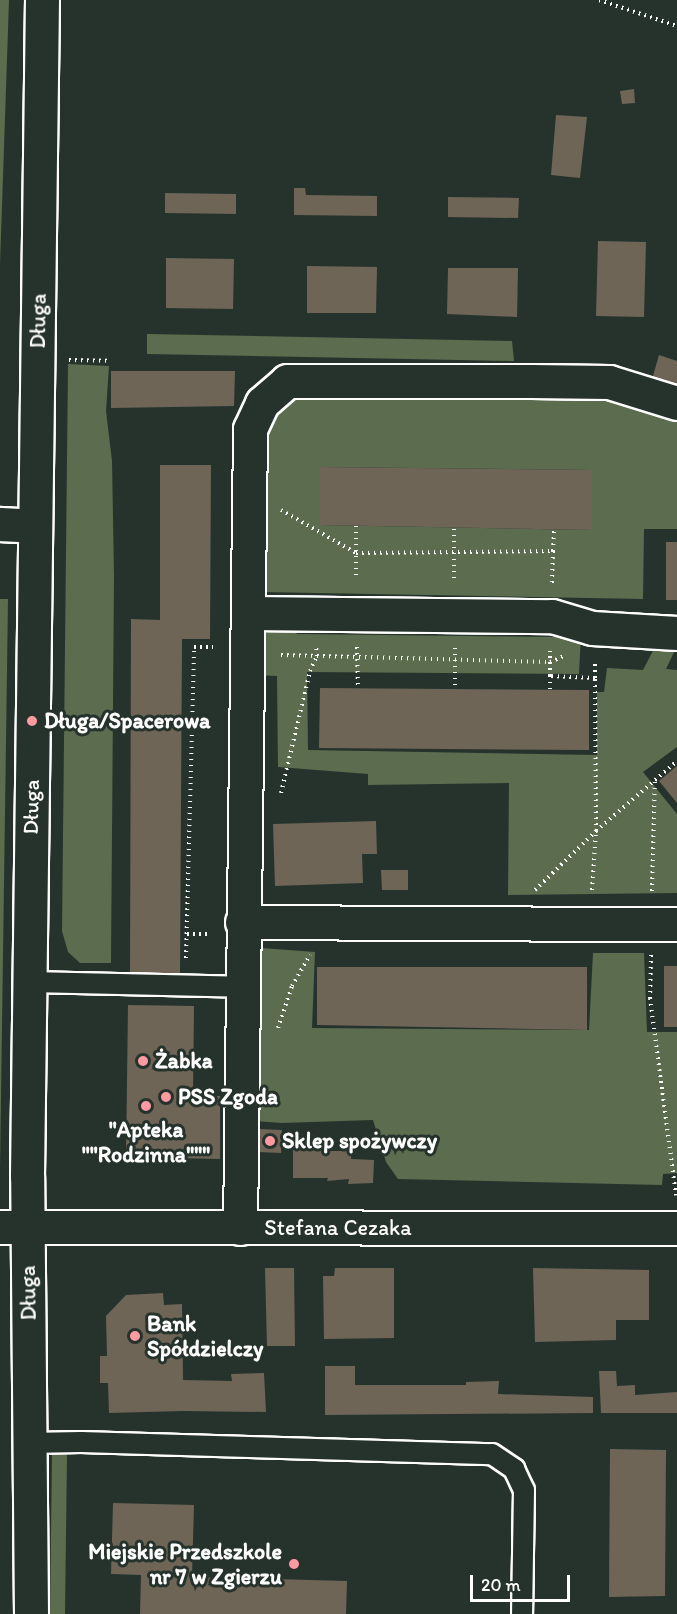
<!DOCTYPE html>
<html>
<head>
<meta charset="utf-8">
<style>
  body { margin:0 }
  #map { position:relative; width:677px; height:1614px; overflow:hidden; background:#26332d; font-family:Itim,sans-serif }
  div>[style] { position:absolute }
  .green>* { inset:0; background:#5c6c4f }
  .building>* { inset:0; background:#6e6557 }
  .path>* { height:4px; margin-top:-2px; transform-origin:0; background:repeating-linear-gradient(90deg,#fff 0 1.5px,transparent 0 6px) }
  .roads { filter:drop-shadow(2px 0 #fff) drop-shadow(-2px 0 #fff) drop-shadow(0 2px #fff) drop-shadow(0 -2px #fff) }
  .lane>* { height:20px; margin:-10px; padding:0 10px; transform-origin:10px; border-radius:10px; background:#26332d }
  .street>* { height:33px; margin:-16.5px; padding:0 16.5px; transform-origin:16.5px; border-radius:16.5px; background:#26332d }
  .secondary>* { height:33px; margin:-16.5px; padding:0 16.5px; transform-origin:16.5px; border-radius:16.5px; background:#26332d }
  .dots>* { width:16px; height:16px; translate:-50% -50%; box-sizing:border-box; border:3px solid #26332d; border-radius:50% }
  span { translate:-50% -50%; white-space:nowrap; text-align:center; line-height:1.15; -webkit-text-stroke:6px #26332d; paint-order:stroke }
  .street-label { font-size:22px; color:#fff }
  .poi-label { font-size:22px; color:#fff; font-weight:700 }
  .left { translate:0 -50%; text-align:left }
  .right { translate:-100% -50%; text-align:right }
  .scale { position:absolute; left:470px; top:1575px; width:100px; height:27px; box-sizing:border-box; border:3px solid #fff; border-top:0; padding-left:8px; font-size:18px; line-height:21px; white-space:nowrap; color:#fff; -webkit-text-stroke:4px #26332d; paint-order:stroke }
</style>
</head>
<body>
<div id="map">
  <div class="green">
    <i style="clip-path:polygon(0 0,9px 0,0 265px)"></i>
    <i style="clip-path:polygon(147px 334px,512px 341px,514px 361px,147px 354px)"></i>
    <i style="clip-path:polygon(68px 364px,109px 366px,106px 411px,112px 461px,114px 575px,111px 963px,80px 963px,68px 952px,62px 931px)"></i>
    <i style="clip-path:polygon(evenodd,286px 388px,620px 390px,677px 408px,677px 529px,644px 529px,643px 599px,262px 592px,264px 414px,286px 388px,320px 467px,592px 470px,591px 530px,320px 525px,320px 467px)"></i>
    <i style="clip-path:polygon(0 599px,8px 599px,0 1168px)"></i>
    <i style="clip-path:polygon(255px 619px,286px 622px,297px 634px,559px 637px,564px 628px,581px 634px,579px 674px,307px 672px,308px 750px,597px 755px,597px 692px,604px 692px,607px 668px,643px 670px,656px 645px,677px 646px,666px 669px,677px 670px,677px 747px,643px 772px,677px 814px,677px 893px,508px 895px,509px 783px,368px 785px,368px 774px,278px 767px,277px 676px,253px 675px)"></i>
    <i style="clip-path:polygon(261px 948px,315px 952px,312px 1028px,589px 1030px,593px 953px,644px 953px,647px 1032px,677px 1032px,677px 1173px,663px 1174px,662px 1185px,398px 1179px,386px 1162px,373px 1120px,282px 1123px,254px 1121px)"></i>
    <i style="clip-path:polygon(52px 1455px,67px 1455px,65px 1614px,50px 1614px)"></i>
  </div>
  <div class="building">
    <i style="clip-path:polygon(634px 89px,635px 103px,622px 104px,620px 91px)"></i>
    <i style="clip-path:polygon(556px 115px,587px 117px,580px 178px,551px 175px)"></i>
    <i style="clip-path:polygon(294px 188px,305px 188px,306px 195px,377px 196px,377px 216px,294px 215px)"></i>
    <i style="clip-path:polygon(165px 193px,236px 194px,236px 214px,165px 213px)"></i>
    <i style="clip-path:polygon(448px 197px,519px 198px,518px 218px,448px 217px)"></i>
    <i style="clip-path:polygon(598px 241px,646px 242px,644px 317px,596px 316px)"></i>
    <i style="clip-path:polygon(166px 258px,234px 259px,233px 309px,166px 308px)"></i>
    <i style="clip-path:polygon(307px 266px,377px 267px,376px 313px,307px 313px)"></i>
    <i style="clip-path:polygon(448px 268px,518px 268px,517px 317px,447px 314px)"></i>
    <i style="clip-path:polygon(659px 355px,677px 361px,677px 391px,651px 383px)"></i>
    <i style="clip-path:polygon(111px 371px,235px 371px,234px 406px,111px 408px)"></i>
    <i style="clip-path:polygon(160px 465px,211px 465px,210px 639px,182px 639px,180px 974px,130px 974px,131px 619px,160px 620px)"></i>
    <i style="clip-path:polygon(320px 467px,592px 470px,592px 530px,320px 525px)"></i>
    <i style="clip-path:polygon(666px 542px,677px 542px,677px 600px,666px 600px)"></i>
    <i style="clip-path:polygon(320px 688px,589px 690px,589px 750px,319px 748px)"></i>
    <i style="clip-path:polygon(677px 766px,677px 803px,659px 781px)"></i>
    <i style="clip-path:polygon(376px 821px,377px 854px,362px 854px,363px 883px,275px 886px,273px 824px)"></i>
    <i style="clip-path:polygon(381px 870px,408px 870px,408px 890px,382px 890px)"></i>
    <i style="clip-path:polygon(664px 966px,677px 966px,677px 1027px,664px 1027px)"></i>
    <i style="clip-path:polygon(317px 967px,587px 967px,587px 1030px,317px 1025px)"></i>
    <i style="clip-path:polygon(128px 1005px,194px 1006px,193px 1096px,220px 1096px,220px 1159px,126px 1157px)"></i>
    <i style="clip-path:polygon(259px 1129px,282px 1130px,281px 1153px,258px 1152px)"></i>
    <i style="clip-path:polygon(293px 1134px,329px 1137px,328px 1151px,352px 1151px,351px 1159px,374px 1160px,373px 1183px,348px 1184px,349px 1179px,327px 1181px,328px 1178px,293px 1178px)"></i>
    <i style="clip-path:polygon(265px 1268px,294px 1268px,295px 1346px,267px 1346px)"></i>
    <i style="clip-path:polygon(335px 1268px,394px 1268px,394px 1338px,324px 1339px,323px 1276px,334px 1276px)"></i>
    <i style="clip-path:polygon(533px 1268px,649px 1270px,649px 1320px,616px 1320px,616px 1340px,535px 1342px)"></i>
    <i style="clip-path:polygon(163px 1293px,164px 1305px,182px 1304px,183px 1380px,232px 1381px,231px 1374px,264px 1373px,266px 1412px,183px 1411px,109px 1413px,108px 1383px,100px 1383px,100px 1356px,107px 1356px,106px 1316px,126px 1295px)"></i>
    <i style="clip-path:polygon(325px 1366px,355px 1366px,355px 1385px,466px 1385px,466px 1382px,499px 1381px,498px 1394px,593px 1397px,593px 1413px,325px 1415px)"></i>
    <i style="clip-path:polygon(599px 1371px,616px 1371px,617px 1386px,635px 1385px,635px 1395px,677px 1392px,677px 1413px,601px 1413px)"></i>
    <i style="clip-path:polygon(610px 1449px,666px 1450px,665px 1596px,609px 1597px)"></i>
    <i style="clip-path:polygon(113px 1503px,194px 1505px,192px 1577px,347px 1581px,346px 1614px,140px 1614px,141px 1575px,111px 1574px)"></i>
  </div>
  <div class="path">
    <i style="left:599px;top:0;width:82px;rotate:18.4deg"></i>
    <i style="left:69px;top:360px;width:39px;rotate:1deg"></i>
    <i style="left:281px;top:510px;width:86px;rotate:29.8deg"></i>
    <i style="left:356px;top:553px;width:197px;rotate:-0.6deg"></i>
    <i style="left:553px;top:551px;width:33px;rotate:92deg"></i>
    <i style="left:356px;top:526px;width:54px;rotate:90deg"></i>
    <i style="left:454px;top:529px;width:54px;rotate:90deg"></i>
    <i style="left:553px;top:551px;width:22px;rotate:-87deg"></i>
    <i style="left:357px;top:647px;width:42px;rotate:88.6deg"></i>
    <i style="left:455px;top:648px;width:41px;rotate:90deg"></i>
    <i style="left:281px;top:655px;width:269px;rotate:1.5deg"></i>
    <i style="left:550px;top:662px;width:15px;rotate:-23deg"></i>
    <i style="left:595px;top:678px;width:18px;rotate:-90deg"></i>
    <i style="left:550px;top:689px;width:13px;rotate:-90deg"></i>
    <i style="left:281px;top:793px;width:125px;rotate:-76.6deg"></i>
    <i style="left:310px;top:671px;width:17px;rotate:-65deg"></i>
    <i style="left:317px;top:656px;width:9px;rotate:-96deg"></i>
    <i style="left:535px;top:890px;width:85px;rotate:-44deg"></i>
    <i style="left:596px;top:831px;width:153px;rotate:-90.4deg"></i>
    <i style="left:595px;top:678px;width:45px;rotate:-177.5deg"></i>
    <i style="left:550px;top:676px;width:25px;rotate:-90deg"></i>
    <i style="left:592px;top:890px;width:59px;rotate:-86.1deg"></i>
    <i style="left:596px;top:831px;width:107px;rotate:-40.8deg"></i>
    <i style="left:652px;top:891px;width:111px;rotate:-88.5deg"></i>
    <i style="left:187px;top:934px;width:24px"></i>
    <i style="left:651px;top:955px;width:43px;rotate:91.3deg"></i>
    <i style="left:650px;top:998px;width:199px;rotate:82.5deg"></i>
    <i style="left:186px;top:958px;width:311px;rotate:-88.5deg"></i>
    <i style="left:194px;top:647px;width:19px"></i>
    <i style="left:278px;top:1028px;width:44px;rotate:-71.6deg"></i>
    <i style="left:292px;top:986px;width:36px;rotate:-60deg"></i>
  </div>
  <div class="roads">
    <div class="lane">
      <i style="left:29px;top:982px;width:213px;rotate:1.3deg"></i>
      <i style="left:28px;top:1443px;width:53px;rotate:-1.1deg"></i>
      <i style="left:81px;top:1442px;width:411px;rotate:1.7deg"></i>
      <i style="left:492px;top:1454px;width:27px;rotate:34deg"></i>
      <i style="left:514px;top:1469px;width:23px;rotate:65deg"></i>
      <i style="left:524px;top:1490px;width:124px;rotate:90.9deg"></i>
    </div>
    <div class="street">
      <i style="left:0;top:524px;width:34px;rotate:3deg"></i>
      <i style="left:248px;top:613px;width:304px;rotate:0.6deg"></i>
      <i style="left:552px;top:616px;width:42px;rotate:16.7deg"></i>
      <i style="left:592px;top:628px;width:85px;rotate:3.4deg"></i>
      <i style="left:242px;top:922px;width:435px;rotate:0.3deg"></i>
      <i style="left:240px;top:1228px;width:799px;rotate:-89.28deg"></i>
      <i style="left:250px;top:429px;width:29px;rotate:-65deg"></i>
      <i style="left:262px;top:403px;width:33px;rotate:-41deg"></i>
      <i style="left:287px;top:381px;width:244px"></i>
      <i style="left:531px;top:381px;width:78px;rotate:0.7deg"></i>
      <i style="left:609px;top:382px;width:71px;rotate:17.2deg"></i>
    </div>
    <div class="secondary">
      <i style="left:0;top:1227px;width:677px;rotate:0.08deg"></i>
      <i style="left:31px;top:1614px;width:438px;rotate:-90.5deg"></i>
      <i style="left:27px;top:1176px;width:1176px;rotate:-89.27deg"></i>
    </div>
  </div>
  <div class="dots">
    <i style="left:32px;top:721px;background:#ff9aa2"></i>
    <i style="left:143px;top:1061px;background:#ff9aa2"></i>
    <i style="left:166px;top:1097px;background:#ff9aa2"></i>
    <i style="left:146px;top:1106px;background:#ff9aa2"></i>
    <i style="left:270px;top:1141px;background:#ff9aa2"></i>
    <i style="left:135px;top:1336px;background:#ff9aa2"></i>
    <i style="left:294px;top:1564px;background:#ff9aa2"></i>
  </div>
  <div class="street-label">
    <span style="left:38px;top:321px;rotate:-89deg">Długa</span>
    <span style="left:31px;top:807px;rotate:-89deg">Długa</span>
    <span style="left:338px;top:1228px">Stefana Cezaka</span>
    <span style="left:28px;top:1293px;rotate:-91deg">Długa</span>
  </div>
  <div class="poi-label">
    <span class="left" style="left:44px;top:721px">Długa/Spacerowa</span>
    <span class="left" style="left:155px;top:1061px">Żabka</span>
    <span class="left" style="left:178px;top:1097px">PSS Zgoda</span>
    <span style="left:146px;top:1142px">"Apteka<br>""Rodzinna"""</span>
    <span class="left" style="left:282px;top:1141px">Sklep spożywczy</span>
    <span class="left" style="left:147px;top:1336px">Bank<br>Spółdzielczy</span>
    <span class="right" style="left:282px;top:1564px">Miejskie Przedszkole<br>nr 7 w Zgierzu</span>
  </div>
  <div class="scale">20 m</div>
</div>
</body>
</html>
